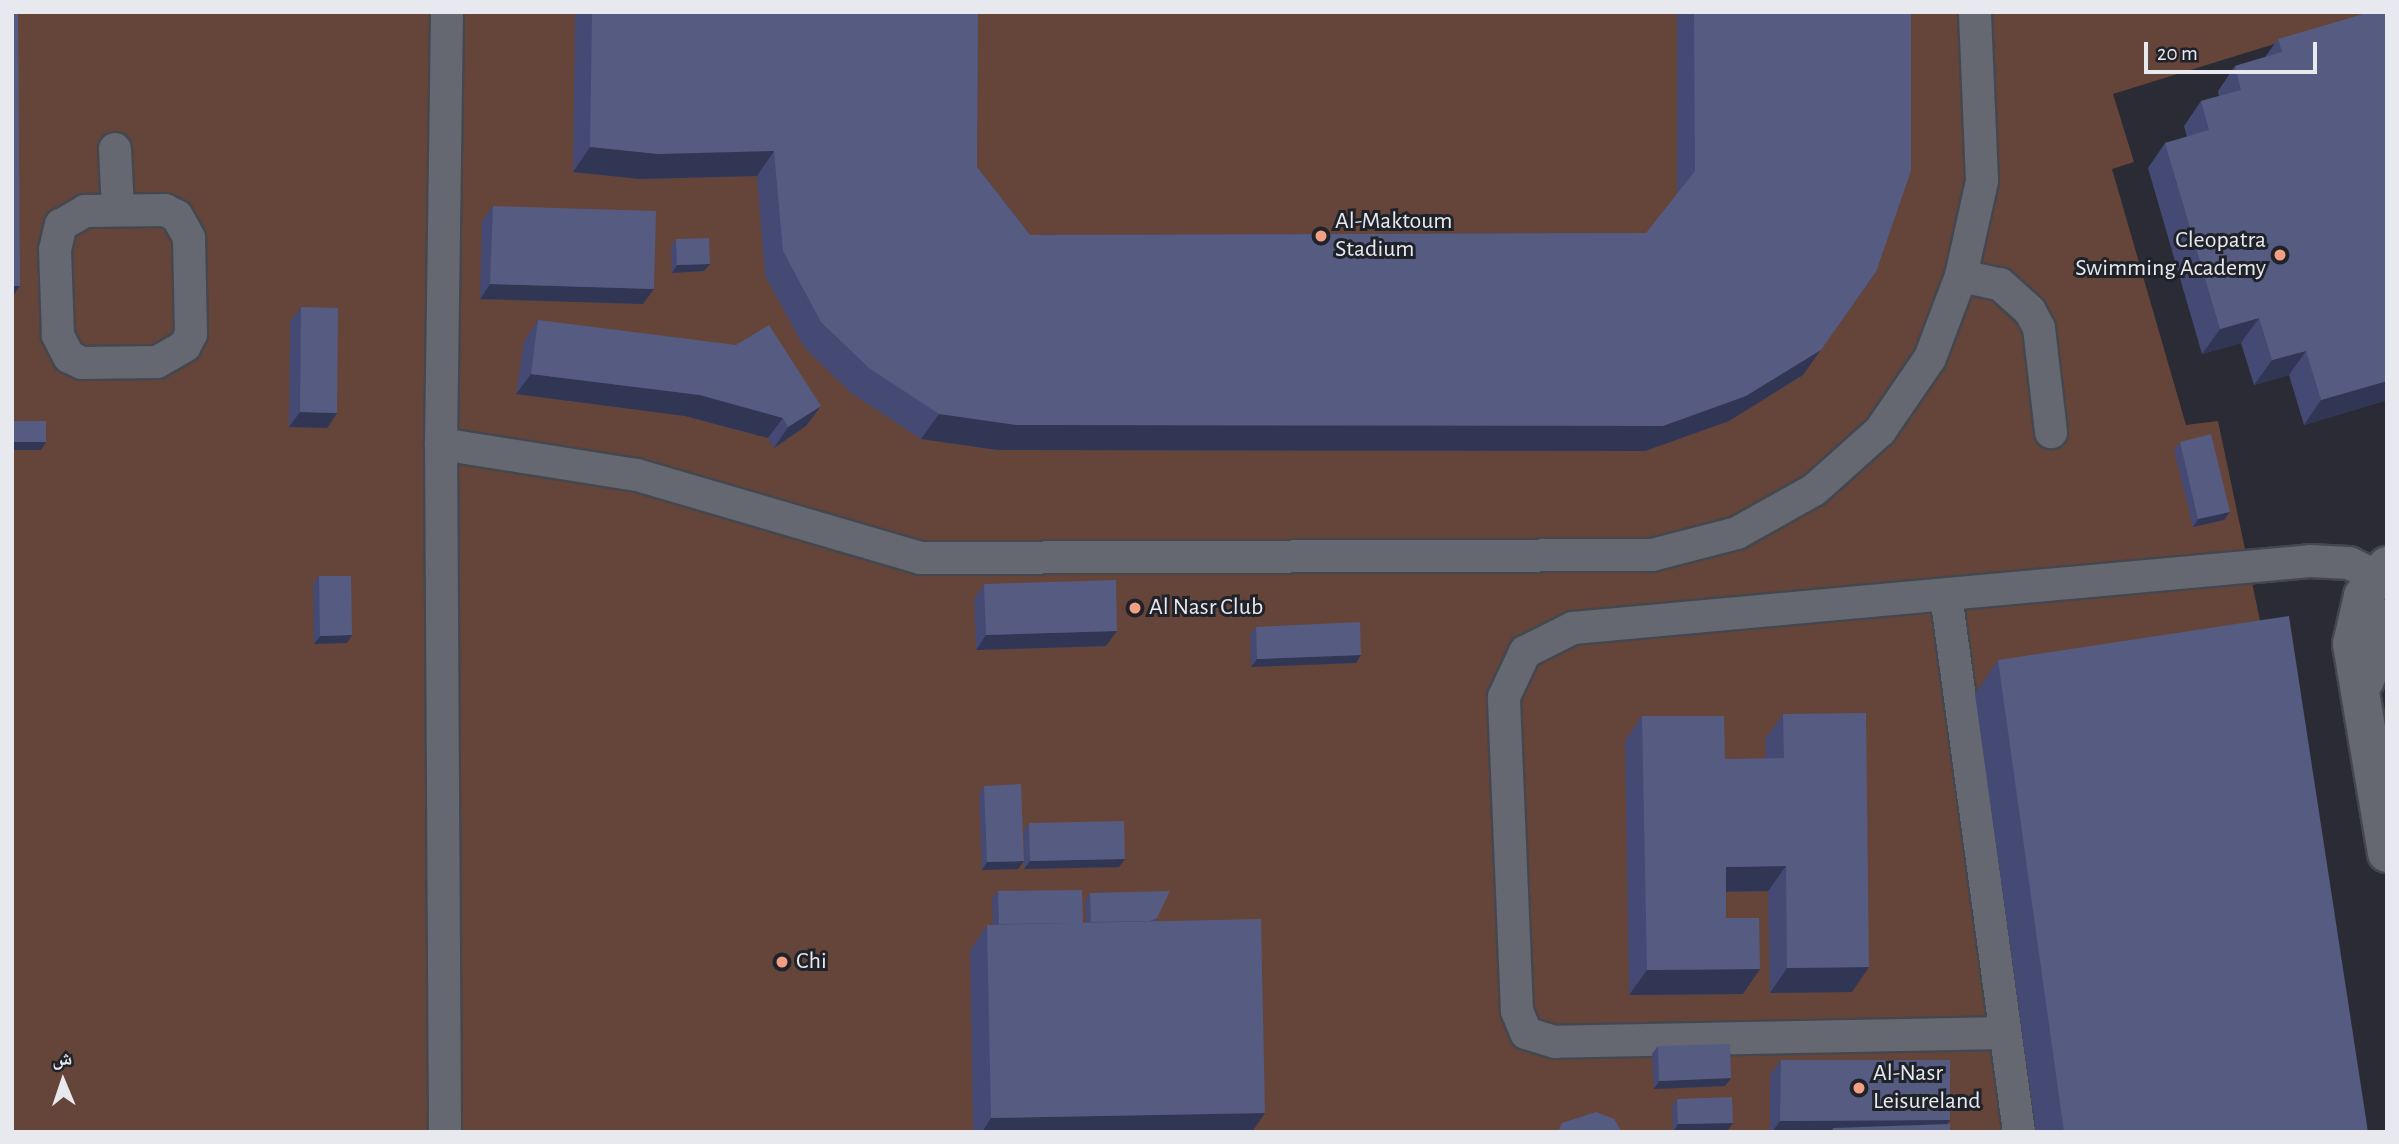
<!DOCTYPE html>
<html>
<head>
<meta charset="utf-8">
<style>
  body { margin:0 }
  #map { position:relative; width:2399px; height:1144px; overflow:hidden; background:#2a2b34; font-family:"Alegreya Sans","Noto Naskh Arabic",sans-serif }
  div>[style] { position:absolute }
  .green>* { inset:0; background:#654439 }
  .roads { filter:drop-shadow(2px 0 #45474e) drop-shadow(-2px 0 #45474e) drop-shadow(0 2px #45474e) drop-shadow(0 -2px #45474e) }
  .lane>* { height:32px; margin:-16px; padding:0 16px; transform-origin:16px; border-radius:16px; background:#656771 }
  .street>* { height:38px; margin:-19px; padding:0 19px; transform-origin:19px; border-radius:19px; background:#656771 }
  .wall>* { inset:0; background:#444a74 }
  .shaded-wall>* { inset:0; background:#323655 }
  .building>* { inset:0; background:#565b81 }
  .dots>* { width:19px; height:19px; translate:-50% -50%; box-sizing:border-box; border:4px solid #20222a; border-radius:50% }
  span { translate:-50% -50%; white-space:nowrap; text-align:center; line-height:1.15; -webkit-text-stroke:6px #20222a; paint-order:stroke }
  .poi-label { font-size:24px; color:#e7e9ee }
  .left { translate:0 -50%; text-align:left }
  .right { translate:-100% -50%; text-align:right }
  .frame { position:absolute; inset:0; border:14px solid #e7e9ee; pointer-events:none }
  .north { position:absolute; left:28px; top:1046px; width:70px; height:70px; -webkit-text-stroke:5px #20222a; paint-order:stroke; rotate:358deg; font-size:19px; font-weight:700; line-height:28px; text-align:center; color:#e7e9ee }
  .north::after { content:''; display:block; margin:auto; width:24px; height:32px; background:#e7e9ee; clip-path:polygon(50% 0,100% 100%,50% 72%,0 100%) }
  .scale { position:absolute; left:2144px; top:42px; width:173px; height:32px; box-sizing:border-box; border:4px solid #e7e9ee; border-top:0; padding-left:9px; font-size:21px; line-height:24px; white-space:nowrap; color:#e7e9ee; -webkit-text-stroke:5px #20222a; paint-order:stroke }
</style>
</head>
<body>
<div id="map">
  <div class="green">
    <i style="clip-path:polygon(12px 12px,2377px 12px,2113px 94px,2134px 162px,2112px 169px,2186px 425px,2218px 421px,2266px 649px,1975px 694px,2036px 1132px,12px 1132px)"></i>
  </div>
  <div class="roads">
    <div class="lane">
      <i style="left:115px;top:149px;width:61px;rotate:87.2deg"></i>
      <i style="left:165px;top:210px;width:13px;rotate:27deg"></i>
      <i style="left:177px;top:216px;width:25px;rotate:61deg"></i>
      <i style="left:189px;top:238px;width:96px;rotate:88.8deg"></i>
      <i style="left:191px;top:334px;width:13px;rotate:117deg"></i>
      <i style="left:185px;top:346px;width:32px;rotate:150deg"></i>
      <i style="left:157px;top:362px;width:75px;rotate:179.2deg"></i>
      <i style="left:82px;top:363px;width:14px;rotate:-155deg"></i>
      <i style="left:69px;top:357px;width:25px;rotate:-117deg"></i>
      <i style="left:58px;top:335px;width:85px;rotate:-92deg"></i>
      <i style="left:55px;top:250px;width:26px;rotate:-77deg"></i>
      <i style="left:61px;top:225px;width:28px;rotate:-30deg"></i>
      <i style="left:85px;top:211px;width:80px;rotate:-0.7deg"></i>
      <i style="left:1961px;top:276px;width:40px;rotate:12deg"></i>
      <i style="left:2000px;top:284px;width:40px;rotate:42deg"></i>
      <i style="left:2030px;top:311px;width:19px;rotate:62deg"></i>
      <i style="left:2039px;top:328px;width:105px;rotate:83.4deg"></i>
      <i style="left:441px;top:444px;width:198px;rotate:9deg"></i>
      <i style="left:637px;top:475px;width:295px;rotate:16.3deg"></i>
      <i style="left:920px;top:558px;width:732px;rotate:-0.23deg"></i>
      <i style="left:1652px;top:555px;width:88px;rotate:-14.5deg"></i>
      <i style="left:1737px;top:533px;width:88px;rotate:-29.2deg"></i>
      <i style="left:1814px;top:490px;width:89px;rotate:-41.8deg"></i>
      <i style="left:1880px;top:431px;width:88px;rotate:-55.6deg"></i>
      <i style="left:1930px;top:358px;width:88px;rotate:-69.3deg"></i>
      <i style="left:1961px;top:276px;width:97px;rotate:-77.5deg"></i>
      <i style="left:1982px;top:181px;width:169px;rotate:-92.4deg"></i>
      <i style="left:1946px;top:595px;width:542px;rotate:82.26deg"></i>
      <i style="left:2005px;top:1033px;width:450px;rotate:178.9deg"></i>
      <i style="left:1555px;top:1042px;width:30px;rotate:-163deg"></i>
      <i style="left:1526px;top:1033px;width:24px;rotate:-112deg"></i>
      <i style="left:1517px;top:1011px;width:314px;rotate:-92.4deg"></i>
      <i style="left:1504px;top:697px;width:50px;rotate:-65deg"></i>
      <i style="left:1525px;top:652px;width:54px;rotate:-26.6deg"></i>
      <i style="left:1573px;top:628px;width:740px;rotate:-5.19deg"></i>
      <i style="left:2310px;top:561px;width:39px;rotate:3deg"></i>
      <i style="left:2349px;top:563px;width:30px;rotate:26deg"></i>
      <i style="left:445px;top:1132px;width:688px;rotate:-90.33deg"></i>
      <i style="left:441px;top:444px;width:432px;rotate:-89.2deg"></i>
    </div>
    <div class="street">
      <i style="left:2387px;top:566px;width:38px;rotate:129deg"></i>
      <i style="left:2363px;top:596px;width:49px;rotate:102.9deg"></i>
      <i style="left:2352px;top:644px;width:212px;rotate:80.5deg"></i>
      <i style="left:2365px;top:680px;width:65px;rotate:-70.2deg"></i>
    </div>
  </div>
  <div class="wall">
    <i style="clip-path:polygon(575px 12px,978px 12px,977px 167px,1030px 235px,1646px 233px,1677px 194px,1677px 12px,1911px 12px,1803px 375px,1729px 421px,1645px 451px,998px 450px,921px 439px,851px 393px,804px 347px,765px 276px,757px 176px,640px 179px,573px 172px)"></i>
    <i style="clip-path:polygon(2387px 12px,2387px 400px,2304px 425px,2289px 375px,2254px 385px,2241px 343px,2202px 354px,2148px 168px,2165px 143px,2187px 137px,2184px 126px,2201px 101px,2219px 96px,2218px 91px,2235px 66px,2265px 57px,2278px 39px)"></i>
    <i style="clip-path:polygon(493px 206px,643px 304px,480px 299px,482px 221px)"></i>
    <i style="clip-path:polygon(676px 239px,710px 264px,704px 271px,672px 273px,671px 247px)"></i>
    <i style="clip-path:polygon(301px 307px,337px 413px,327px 428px,289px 427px,290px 322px)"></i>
    <i style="clip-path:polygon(538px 320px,806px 426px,774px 448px,768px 438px,685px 416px,516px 394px,524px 341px)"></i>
    <i style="clip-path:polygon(2180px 442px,2224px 520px,2193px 527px,2174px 450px)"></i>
    <i style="clip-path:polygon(319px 576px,347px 643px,314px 644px,313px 584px)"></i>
    <i style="clip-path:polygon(984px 584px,1106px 646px,976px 650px,974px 599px)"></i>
    <i style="clip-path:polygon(1256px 627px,1361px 655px,1356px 663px,1251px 667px,1250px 634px)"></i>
    <i style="clip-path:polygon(1998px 660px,2368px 1132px,2036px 1132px,1975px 694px)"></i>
    <i style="clip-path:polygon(1783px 714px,1852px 992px,1770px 993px,1768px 891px,1726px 892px,1726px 918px,1743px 994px,1629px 995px,1625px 741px,1642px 716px,1725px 759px,1766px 758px,1765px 739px)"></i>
    <i style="clip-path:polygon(984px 786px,1024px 861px,1018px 869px,982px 870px,979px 794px)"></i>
    <i style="clip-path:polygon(1029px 823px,1119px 867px,1024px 869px,1024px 830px)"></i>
    <i style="clip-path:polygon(998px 891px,1083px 923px,1086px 923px,1085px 901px,1090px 893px,1157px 918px,1155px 921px,1252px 1132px,973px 1132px,970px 950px,987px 925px,993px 925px,992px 899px)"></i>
    <i style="clip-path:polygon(1658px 1046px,1725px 1086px,1654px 1089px,1652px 1054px)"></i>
    <i style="clip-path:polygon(1781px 1060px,1950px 1120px,1947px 1124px,1950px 1132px,1770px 1132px,1770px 1075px)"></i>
    <i style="clip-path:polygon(1677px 1099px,1728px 1130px,1673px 1132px,1672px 1106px)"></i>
  </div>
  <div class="shaded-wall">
    <i style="clip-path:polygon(590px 147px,774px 151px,757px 176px,640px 179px,573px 172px)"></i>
    <i style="clip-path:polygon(710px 264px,704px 271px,672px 273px,677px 265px)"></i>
    <i style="clip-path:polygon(1876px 272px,1803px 375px,1729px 421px,1645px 451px,998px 450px,921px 439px,939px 414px)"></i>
    <i style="clip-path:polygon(490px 284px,654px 289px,643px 304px,480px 299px)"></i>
    <i style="clip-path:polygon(12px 286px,20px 286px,12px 297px)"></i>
    <i style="clip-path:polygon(2259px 318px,2241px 343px,2202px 354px,2220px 329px)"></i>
    <i style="clip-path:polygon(2306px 351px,2289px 375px,2254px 385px,2272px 360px)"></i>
    <i style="clip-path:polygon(531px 374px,700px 395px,783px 418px,768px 438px,685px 416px,516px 394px)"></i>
    <i style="clip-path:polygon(2387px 381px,2387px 400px,2304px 425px,2321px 400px)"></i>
    <i style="clip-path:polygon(821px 406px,806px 426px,774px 448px,788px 427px)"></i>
    <i style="clip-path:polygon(300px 412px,337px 413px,327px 428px,289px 427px)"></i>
    <i style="clip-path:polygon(12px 442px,46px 442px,41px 450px,12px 450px)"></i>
    <i style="clip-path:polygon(2230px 512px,2224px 520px,2193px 527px,2198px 519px)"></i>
    <i style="clip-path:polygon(1117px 631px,1106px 646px,976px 650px,986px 635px)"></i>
    <i style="clip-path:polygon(352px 635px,347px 643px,314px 644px,320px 636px)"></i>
    <i style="clip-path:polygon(1361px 655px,1356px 663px,1251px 667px,1257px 659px)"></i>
    <i style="clip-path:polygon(1125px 859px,1119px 867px,1024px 869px,1030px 861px)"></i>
    <i style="clip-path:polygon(1024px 861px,1018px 869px,982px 870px,987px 862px)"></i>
    <i style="clip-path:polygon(1786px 866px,1768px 891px,1709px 892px,1726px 867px)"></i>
    <i style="clip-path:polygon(1869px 967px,1852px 992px,1770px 993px,1787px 968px)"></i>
    <i style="clip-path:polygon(1760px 969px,1743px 994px,1629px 995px,1647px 970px)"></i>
    <i style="clip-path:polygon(1731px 1078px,1725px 1086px,1654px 1089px,1659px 1081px)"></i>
    <i style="clip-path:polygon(1265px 1113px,1252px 1132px,982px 1132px,991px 1118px)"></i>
    <i style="clip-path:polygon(1950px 1120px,1942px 1132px,1833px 1128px,1830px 1132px,1772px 1132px,1780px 1121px)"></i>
    <i style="clip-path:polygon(1733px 1123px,1728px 1130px,1673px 1132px,1678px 1124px)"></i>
  </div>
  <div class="building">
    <i style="clip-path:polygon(12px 12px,18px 12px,20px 286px,12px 286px)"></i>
    <i style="clip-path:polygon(592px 12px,978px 12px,977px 167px,1030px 235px,1646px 233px,1695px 171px,1694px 12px,1911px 12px,1911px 171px,1876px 272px,1821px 350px,1746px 396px,1663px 426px,1016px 425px,939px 414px,869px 368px,821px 322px,783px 251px,774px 151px,658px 154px,590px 147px)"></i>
    <i style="clip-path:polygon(2370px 12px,2387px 12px,2387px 381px,2321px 400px,2306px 351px,2272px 360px,2259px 318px,2220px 329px,2165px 143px,2209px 130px,2201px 101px,2241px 90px,2235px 66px,2282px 52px,2278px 39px)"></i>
    <i style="clip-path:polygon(493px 206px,656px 211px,654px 289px,490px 284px)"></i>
    <i style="clip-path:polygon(709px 238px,710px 264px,677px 265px,676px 239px)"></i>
    <i style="clip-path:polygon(301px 307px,338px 308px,337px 413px,300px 412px)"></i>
    <i style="clip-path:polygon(538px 320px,736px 345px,769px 325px,821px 406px,788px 427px,783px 418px,700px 395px,531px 374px)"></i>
    <i style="clip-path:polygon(12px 421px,46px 421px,46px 442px,12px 442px)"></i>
    <i style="clip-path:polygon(2211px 434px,2230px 512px,2198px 519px,2180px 442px)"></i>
    <i style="clip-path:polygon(319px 576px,351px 576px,352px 635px,320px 636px)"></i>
    <i style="clip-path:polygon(1116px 580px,1117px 631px,986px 635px,984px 584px)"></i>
    <i style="clip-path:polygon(2289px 616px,2368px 1132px,2064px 1132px,1998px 660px)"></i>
    <i style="clip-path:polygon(1360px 622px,1361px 655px,1257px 659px,1256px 627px)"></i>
    <i style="clip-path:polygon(1866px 713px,1869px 967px,1787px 968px,1786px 866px,1726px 867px,1726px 918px,1759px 918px,1760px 969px,1647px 970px,1642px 716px,1724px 716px,1725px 759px,1784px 758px,1783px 714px)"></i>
    <i style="clip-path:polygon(1021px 784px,1024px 861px,987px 862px,984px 786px)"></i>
    <i style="clip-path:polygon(1124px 821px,1125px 859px,1030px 861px,1029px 823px)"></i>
    <i style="clip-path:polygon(1082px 890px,1083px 923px,999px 924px,998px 891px)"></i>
    <i style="clip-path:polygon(1170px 891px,1157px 918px,1150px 921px,1091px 922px,1090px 893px)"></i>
    <i style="clip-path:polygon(1261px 919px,1265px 1113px,991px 1118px,987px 925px)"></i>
    <i style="clip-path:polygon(1730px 1044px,1731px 1078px,1659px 1081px,1658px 1046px)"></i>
    <i style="clip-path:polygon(1781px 1060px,1950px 1060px,1950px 1120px,1780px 1121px)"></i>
    <i style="clip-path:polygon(1732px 1097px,1733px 1123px,1678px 1124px,1677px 1099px)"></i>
    <i style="clip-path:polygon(1596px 1112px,1614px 1119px,1622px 1132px,1558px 1132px,1562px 1123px)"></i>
    <i style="clip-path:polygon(1950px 1124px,1950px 1132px,1833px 1132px,1833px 1128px)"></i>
  </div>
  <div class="dots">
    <i style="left:1321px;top:236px;background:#f39f83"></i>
    <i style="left:2280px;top:255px;background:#f39f83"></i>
    <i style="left:1135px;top:608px;background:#f39f83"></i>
    <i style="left:782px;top:962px;background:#f39f83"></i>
    <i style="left:1859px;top:1088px;background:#f39f83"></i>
  </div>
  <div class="poi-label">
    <span class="left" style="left:1335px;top:236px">Al-Maktoum<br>Stadium</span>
    <span class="right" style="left:2266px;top:255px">Cleopatra<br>Swimming Academy</span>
    <span class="left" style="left:1149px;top:608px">Al Nasr Club</span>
    <span class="left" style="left:796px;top:962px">Chi</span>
    <span class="left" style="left:1873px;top:1088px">Al-Nasr<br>Leisureland</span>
  </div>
  <div class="frame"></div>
  <div class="north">ش</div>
  <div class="scale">20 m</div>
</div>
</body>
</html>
